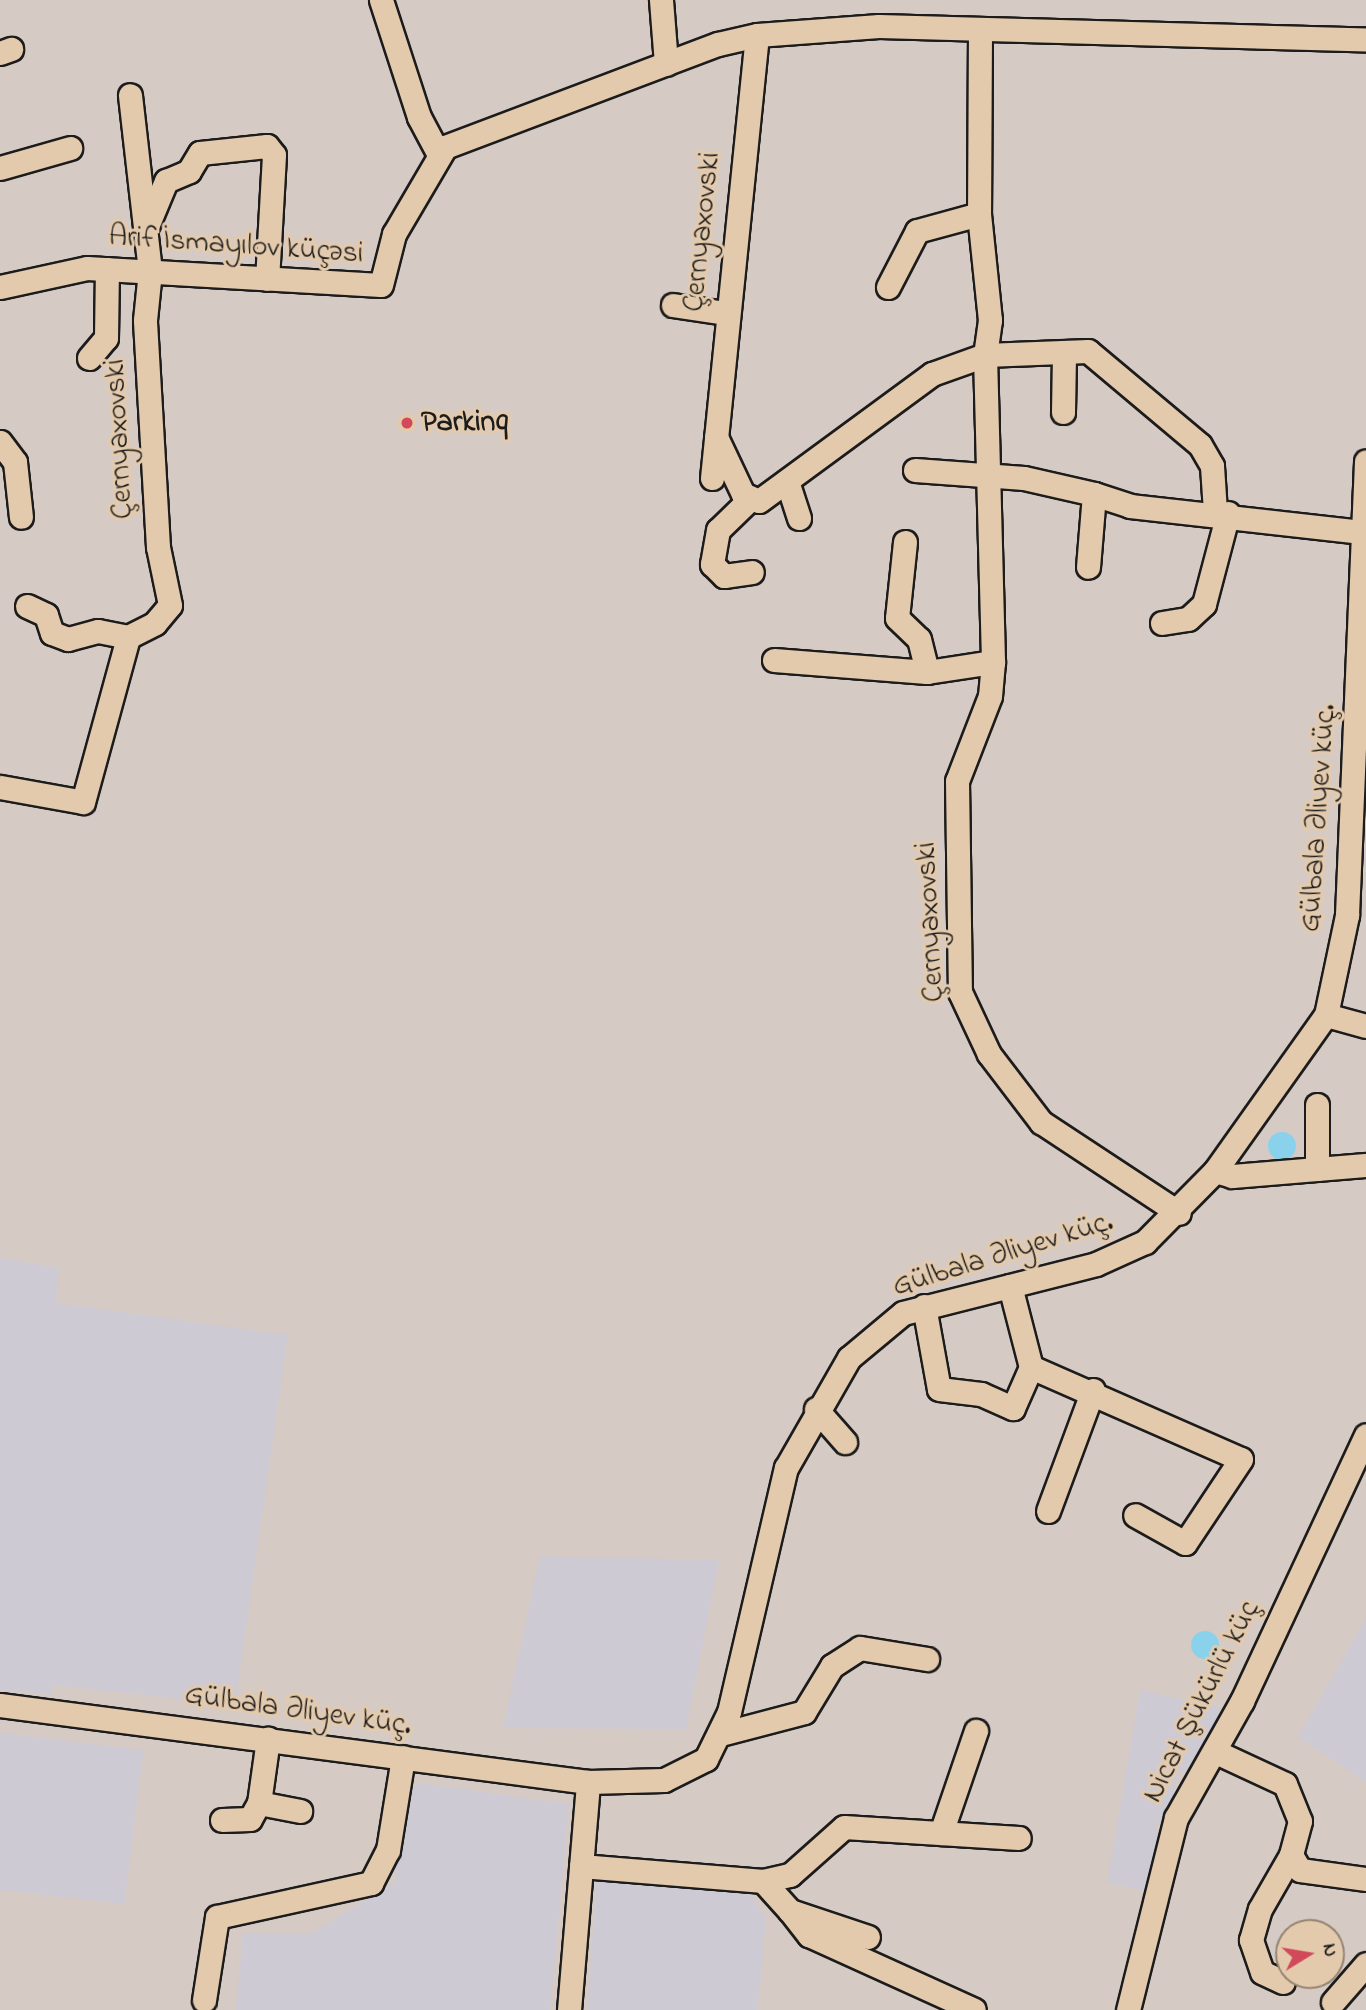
<!DOCTYPE html>
<html>
<head>
<meta charset="utf-8">
<style>
  body { margin:0 }
  #map { position:relative; width:1366px; height:2010px; overflow:hidden; background:#d6cac4; font-family:"Indie Flower",sans-serif }
  div>[style] { position:absolute }
  .built>* { inset:0; background:#cdcad4 }
  .water>* { inset:0; background:#8ad2eb }
  .round { border-radius:50% }
  .roads { filter:drop-shadow(2px 0 #1c1c1c) drop-shadow(-2px 0 #1c1c1c) drop-shadow(0 2px #1c1c1c) drop-shadow(0 -2px #1c1c1c) }
  .minor>* { height:23px; margin:-11.5px; padding:0 11.5px; transform-origin:11.5px; border-radius:11.5px; background:#e4caac }
  .dots>* { width:19px; height:19px; translate:-50% -50%; box-sizing:border-box; border:4px solid #e4caac; border-radius:50% }
  span { translate:-50% -50%; white-space:nowrap; text-align:center; line-height:1.15; -webkit-text-stroke:6px #e4caac; paint-order:stroke }
  .street-label { font-size:30px; color:#1c1c1c }
  .poi-label { font-size:30px; color:#1c1c1c; font-weight:700 }
  .left { translate:0 -50%; text-align:left }
  .north { position:absolute; left:1275px; top:1919px; width:70px; height:70px; box-sizing:border-box; background:#e4caac; border:2px solid #948472; border-radius:50%; rotate:79deg; font-size:19px; font-weight:700; line-height:28px; text-align:center; color:#1c1c1c }
  .north::after { content:''; display:block; margin:auto; width:24px; height:32px; background:#d1495b; clip-path:polygon(50% 0,100% 100%,50% 72%,0 100%) }
</style>
</head>
<body>
<div id="map">
  <div class="built">
    <i style="clip-path:polygon(0 1258px,59px 1268px,56px 1303px,288px 1335px,235px 1705px,53px 1685px,51px 1695px,0 1690px)"></i>
    <i style="clip-path:polygon(540px 1556px,719px 1560px,686px 1729px,503px 1728px)"></i>
    <i style="clip-path:polygon(1366px 1618px,1366px 1782px,1298px 1737px)"></i>
    <i style="clip-path:polygon(1140px 1690px,1221px 1708px,1196px 1769px,1178px 1773px,1167px 1820px,1156px 1825px,1160px 1846px,1149px 1891px,1107px 1883px)"></i>
    <i style="clip-path:polygon(0 1733px,144px 1750px,124px 1904px,0 1890px)"></i>
    <i style="clip-path:polygon(420px 1783px,569px 1804px,550px 2010px,236px 2010px,243px 1933px,313px 1933px,395px 1882px,403px 1798px)"></i>
    <i style="clip-path:polygon(597px 1874px,741px 1883px,766px 1918px,758px 2010px,587px 2010px)"></i>
  </div>
  <div class="water">
    <i class="round" style="left:1268px;top:1132px;width:28px;height:28px"></i>
    <i class="round" style="left:1191px;top:1631px;width:28px;height:28px"></i>
  </div>
  <div class="roads">
    <div class="minor">
      <i style="left:381px;top:0;width:123px;rotate:72deg"></i>
      <i style="left:419px;top:117px;width:40px;rotate:62deg"></i>
      <i style="left:661px;top:0;width:64px;rotate:85.5deg"></i>
      <i style="left:980px;top:29px;width:185px;rotate:90.3deg"></i>
      <i style="left:979px;top:214px;width:107px;rotate:84.1deg"></i>
      <i style="left:990px;top:320px;width:35px;rotate:98deg"></i>
      <i style="left:985px;top:355px;width:307px;rotate:88.5deg"></i>
      <i style="left:993px;top:662px;width:34px;rotate:95deg"></i>
      <i style="left:990px;top:696px;width:91px;rotate:111.2deg"></i>
      <i style="left:957px;top:781px;width:211px;rotate:89.2deg"></i>
      <i style="left:960px;top:992px;width:68px;rotate:64.9deg"></i>
      <i style="left:989px;top:1054px;width:86px;rotate:52.6deg"></i>
      <i style="left:1041px;top:1122px;width:165px;rotate:33.4deg"></i>
      <i style="left:0;top:53px;width:12px;rotate:-20deg"></i>
      <i style="left:0;top:168px;width:73px;rotate:-15.9deg"></i>
      <i style="left:148px;top:224px;width:47px;rotate:-67.3deg"></i>
      <i style="left:166px;top:181px;width:25px;rotate:-23deg"></i>
      <i style="left:189px;top:171px;width:21px;rotate:-59deg"></i>
      <i style="left:200px;top:153px;width:67px;rotate:-6deg"></i>
      <i style="left:267px;top:146px;width:11px;rotate:52deg"></i>
      <i style="left:274px;top:155px;width:124px;rotate:93.2deg"></i>
      <i style="left:0;top:287px;width:89px;rotate:-12.3deg"></i>
      <i style="left:87px;top:268px;width:294px;rotate:3.3deg"></i>
      <i style="left:381px;top:285px;width:53px;rotate:-75.7deg"></i>
      <i style="left:394px;top:234px;width:101px;rotate:-59.6deg"></i>
      <i style="left:445px;top:147px;width:292px;rotate:-20.7deg"></i>
      <i style="left:718px;top:44px;width:40px;rotate:-13deg"></i>
      <i style="left:757px;top:35px;width:122px;rotate:-4.2deg"></i>
      <i style="left:879px;top:26px;width:487px;rotate:1.6deg"></i>
      <i style="left:888px;top:287px;width:63px;rotate:-62.6deg"></i>
      <i style="left:917px;top:231px;width:64px;rotate:-15.3deg"></i>
      <i style="left:673px;top:305px;width:53px;rotate:8.7deg"></i>
      <i style="left:89px;top:358px;width:26px;rotate:-50deg"></i>
      <i style="left:106px;top:338px;width:69px;rotate:-89.2deg"></i>
      <i style="left:1063px;top:412px;width:60px;rotate:-89deg"></i>
      <i style="left:716px;top:437px;width:63px;rotate:64.7deg"></i>
      <i style="left:743px;top:494px;width:17px;rotate:24deg"></i>
      <i style="left:759px;top:501px;width:215px;rotate:-36.3deg"></i>
      <i style="left:932px;top:374px;width:56px;rotate:-19.7deg"></i>
      <i style="left:985px;top:355px;width:103px;rotate:-2.2deg"></i>
      <i style="left:1088px;top:351px;width:146px;rotate:40deg"></i>
      <i style="left:1200px;top:445px;width:24px;rotate:60deg"></i>
      <i style="left:1212px;top:466px;width:45px;rotate:86.2deg"></i>
      <i style="left:0;top:442px;width:25px;rotate:53deg"></i>
      <i style="left:15px;top:462px;width:55px;rotate:83.8deg"></i>
      <i style="left:915px;top:470px;width:109px;rotate:4.2deg"></i>
      <i style="left:1024px;top:478px;width:72px;rotate:12.9deg"></i>
      <i style="left:1094px;top:494px;width:73px;rotate:94.7deg"></i>
      <i style="left:712px;top:478px;width:445px;rotate:-84.2deg"></i>
      <i style="left:787px;top:481px;width:39px;rotate:72deg"></i>
      <i style="left:1094px;top:494px;width:38px;rotate:18deg"></i>
      <i style="left:1130px;top:506px;width:231px;rotate:6.4deg"></i>
      <i style="left:749px;top:500px;width:43px;rotate:135.9deg"></i>
      <i style="left:718px;top:530px;width:35px;rotate:100deg"></i>
      <i style="left:712px;top:564px;width:17px;rotate:45deg"></i>
      <i style="left:724px;top:576px;width:28px;rotate:-8deg"></i>
      <i style="left:905px;top:542px;width:76px;rotate:96deg"></i>
      <i style="left:897px;top:618px;width:30px;rotate:44deg"></i>
      <i style="left:919px;top:639px;width:34px;rotate:76deg"></i>
      <i style="left:27px;top:606px;width:21px;rotate:25deg"></i>
      <i style="left:46px;top:615px;width:19px;rotate:72deg"></i>
      <i style="left:52px;top:633px;width:17px;rotate:21deg"></i>
      <i style="left:68px;top:639px;width:31px;rotate:-15deg"></i>
      <i style="left:98px;top:631px;width:31px;rotate:11deg"></i>
      <i style="left:128px;top:637px;width:30px;rotate:-27deg"></i>
      <i style="left:155px;top:623px;width:23px;rotate:-50deg"></i>
      <i style="left:170px;top:605px;width:59px;rotate:-101.7deg"></i>
      <i style="left:158px;top:547px;width:227px;rotate:-93.3deg"></i>
      <i style="left:145px;top:320px;width:49px;rotate:-84.2deg"></i>
      <i style="left:150px;top:271px;width:177px;rotate:-96.5deg"></i>
      <i style="left:1162px;top:623px;width:26px;rotate:-9deg"></i>
      <i style="left:1188px;top:619px;width:22px;rotate:-43deg"></i>
      <i style="left:1204px;top:604px;width:94px;rotate:-75.2deg"></i>
      <i style="left:774px;top:660px;width:153px;rotate:4.5deg"></i>
      <i style="left:927px;top:672px;width:67px;rotate:-8.6deg"></i>
      <i style="left:0;top:787px;width:84px;rotate:10.2deg"></i>
      <i style="left:83px;top:802px;width:171px;rotate:-74.7deg"></i>
      <i style="left:1326px;top:1015px;width:41px;rotate:15.4deg"></i>
      <i style="left:1317px;top:1105px;width:64px;rotate:90deg"></i>
      <i style="left:1215px;top:1171px;width:18px;rotate:16deg"></i>
      <i style="left:1232px;top:1176px;width:134px;rotate:-4.7deg"></i>
      <i style="left:1010px;top:1286px;width:84px;rotate:75.5deg"></i>
      <i style="left:1031px;top:1367px;width:229px;rotate:23.7deg"></i>
      <i style="left:1241px;top:1459px;width:101px;rotate:123.7deg"></i>
      <i style="left:1185px;top:1543px;width:57px;rotate:-150.8deg"></i>
      <i style="left:924px;top:1306px;width:84px;rotate:79.8deg"></i>
      <i style="left:939px;top:1389px;width:42px;rotate:6.8deg"></i>
      <i style="left:981px;top:1394px;width:35px;rotate:24deg"></i>
      <i style="left:1013px;top:1408px;width:45px;rotate:-66.3deg"></i>
      <i style="left:816px;top:1409px;width:44px;rotate:48.7deg"></i>
      <i style="left:1048px;top:1511px;width:129px;rotate:-69.6deg"></i>
      <i style="left:0;top:1705px;width:593px;rotate:7.46deg"></i>
      <i style="left:588px;top:1782px;width:76px;rotate:-1.5deg"></i>
      <i style="left:664px;top:1780px;width:47px;rotate:-26.6deg"></i>
      <i style="left:706px;top:1759px;width:52px;rotate:-63.9deg"></i>
      <i style="left:729px;top:1712px;width:251px;rotate:-76.9deg"></i>
      <i style="left:786px;top:1468px;width:127px;rotate:-60.2deg"></i>
      <i style="left:849px;top:1358px;width:70px;rotate:-39.8deg"></i>
      <i style="left:903px;top:1313px;width:199px;rotate:-14.2deg"></i>
      <i style="left:1096px;top:1264px;width:54px;rotate:-24.2deg"></i>
      <i style="left:1145px;top:1242px;width:100px;rotate:-45.4deg"></i>
      <i style="left:1215px;top:1171px;width:191px;rotate:-54.6deg"></i>
      <i style="left:1326px;top:1015px;width:102px;rotate:-78.1deg"></i>
      <i style="left:1347px;top:915px;width:454px;rotate:-87.6deg"></i>
      <i style="left:721px;top:1734px;width:86px;rotate:-14.8deg"></i>
      <i style="left:804px;top:1712px;width:54px;rotate:-58.7deg"></i>
      <i style="left:832px;top:1666px;width:33px;rotate:-33deg"></i>
      <i style="left:860px;top:1648px;width:68px;rotate:9.3deg"></i>
      <i style="left:1216px;top:1752px;width:76px;rotate:24.9deg"></i>
      <i style="left:1285px;top:1784px;width:40px;rotate:68deg"></i>
      <i style="left:1300px;top:1821px;width:35px;rotate:105deg"></i>
      <i style="left:1291px;top:1855px;width:17px;rotate:59deg"></i>
      <i style="left:1300px;top:1870px;width:67px;rotate:7.8deg"></i>
      <i style="left:259px;top:1803px;width:42px;rotate:11deg"></i>
      <i style="left:222px;top:1820px;width:28px;rotate:-2deg"></i>
      <i style="left:250px;top:1819px;width:18px;rotate:-61deg"></i>
      <i style="left:259px;top:1803px;width:65px;rotate:-82deg"></i>
      <i style="left:941px;top:1833px;width:108px;rotate:-71.1deg"></i>
      <i style="left:581px;top:1866px;width:183px;rotate:4.7deg"></i>
      <i style="left:763px;top:1881px;width:28px;rotate:-13deg"></i>
      <i style="left:790px;top:1875px;width:72px;rotate:-41.6deg"></i>
      <i style="left:844px;top:1827px;width:175px;rotate:3.6deg"></i>
      <i style="left:763px;top:1881px;width:40px;rotate:48deg"></i>
      <i style="left:790px;top:1911px;width:82px;rotate:18.4deg"></i>
      <i style="left:790px;top:1911px;width:31px;rotate:52deg"></i>
      <i style="left:809px;top:1935px;width:181px;rotate:24.4deg"></i>
      <i style="left:1283px;top:1982px;width:23px;rotate:-155deg"></i>
      <i style="left:1262px;top:1972px;width:34px;rotate:-109deg"></i>
      <i style="left:1251px;top:1940px;width:32px;rotate:-74deg"></i>
      <i style="left:1260px;top:1909px;width:62px;rotate:-60.1deg"></i>
      <i style="left:204px;top:2000px;width:84px;rotate:-81.1deg"></i>
      <i style="left:217px;top:1917px;width:158px;rotate:-12.4deg"></i>
      <i style="left:371px;top:1883px;width:37px;rotate:-63deg"></i>
      <i style="left:388px;top:1850px;width:94px;rotate:-80.8deg"></i>
      <i style="left:1333px;top:2002px;width:50px;rotate:-49deg"></i>
      <i style="left:569px;top:2010px;width:229px;rotate:-85.2deg"></i>
      <i style="left:1128px;top:2010px;width:198px;rotate:-76deg"></i>
      <i style="left:1176px;top:1818px;width:134px;rotate:-60.6deg"></i>
      <i style="left:1242px;top:1701px;width:293px;rotate:-65deg"></i>
    </div>
  </div>
  <div class="dots">
    <i style="left:407px;top:423px;background:#d1495b"></i>
  </div>
  <div class="street-label">
    <span style="left:703px;top:232px;rotate:-84deg">Çernyaxovski</span>
    <span style="left:236px;top:246px;rotate:4deg">Arif İsmayılov küçəsi</span>
    <span style="left:120px;top:439px;rotate:-93deg">Çernyaxovski</span>
    <span style="left:1319px;top:818px;rotate:-86deg">Gülbala Əliyev küç.</span>
    <span style="left:931px;top:922px;rotate:-93deg">Çernyaxovski</span>
    <span style="left:1003px;top:1255px;rotate:-17deg">Gülbala Əliyev küç.</span>
    <span style="left:1202px;top:1702px;rotate:-63deg">Nicat Şükürlü küç</span>
    <span style="left:298px;top:1711px;rotate:8deg">Gülbala Əliyev küç.</span>
  </div>
  <div class="poi-label">
    <span class="left" style="left:421px;top:423px">Parkinq</span>
  </div>
  <div class="north">N</div>
</div>
</body>
</html>
